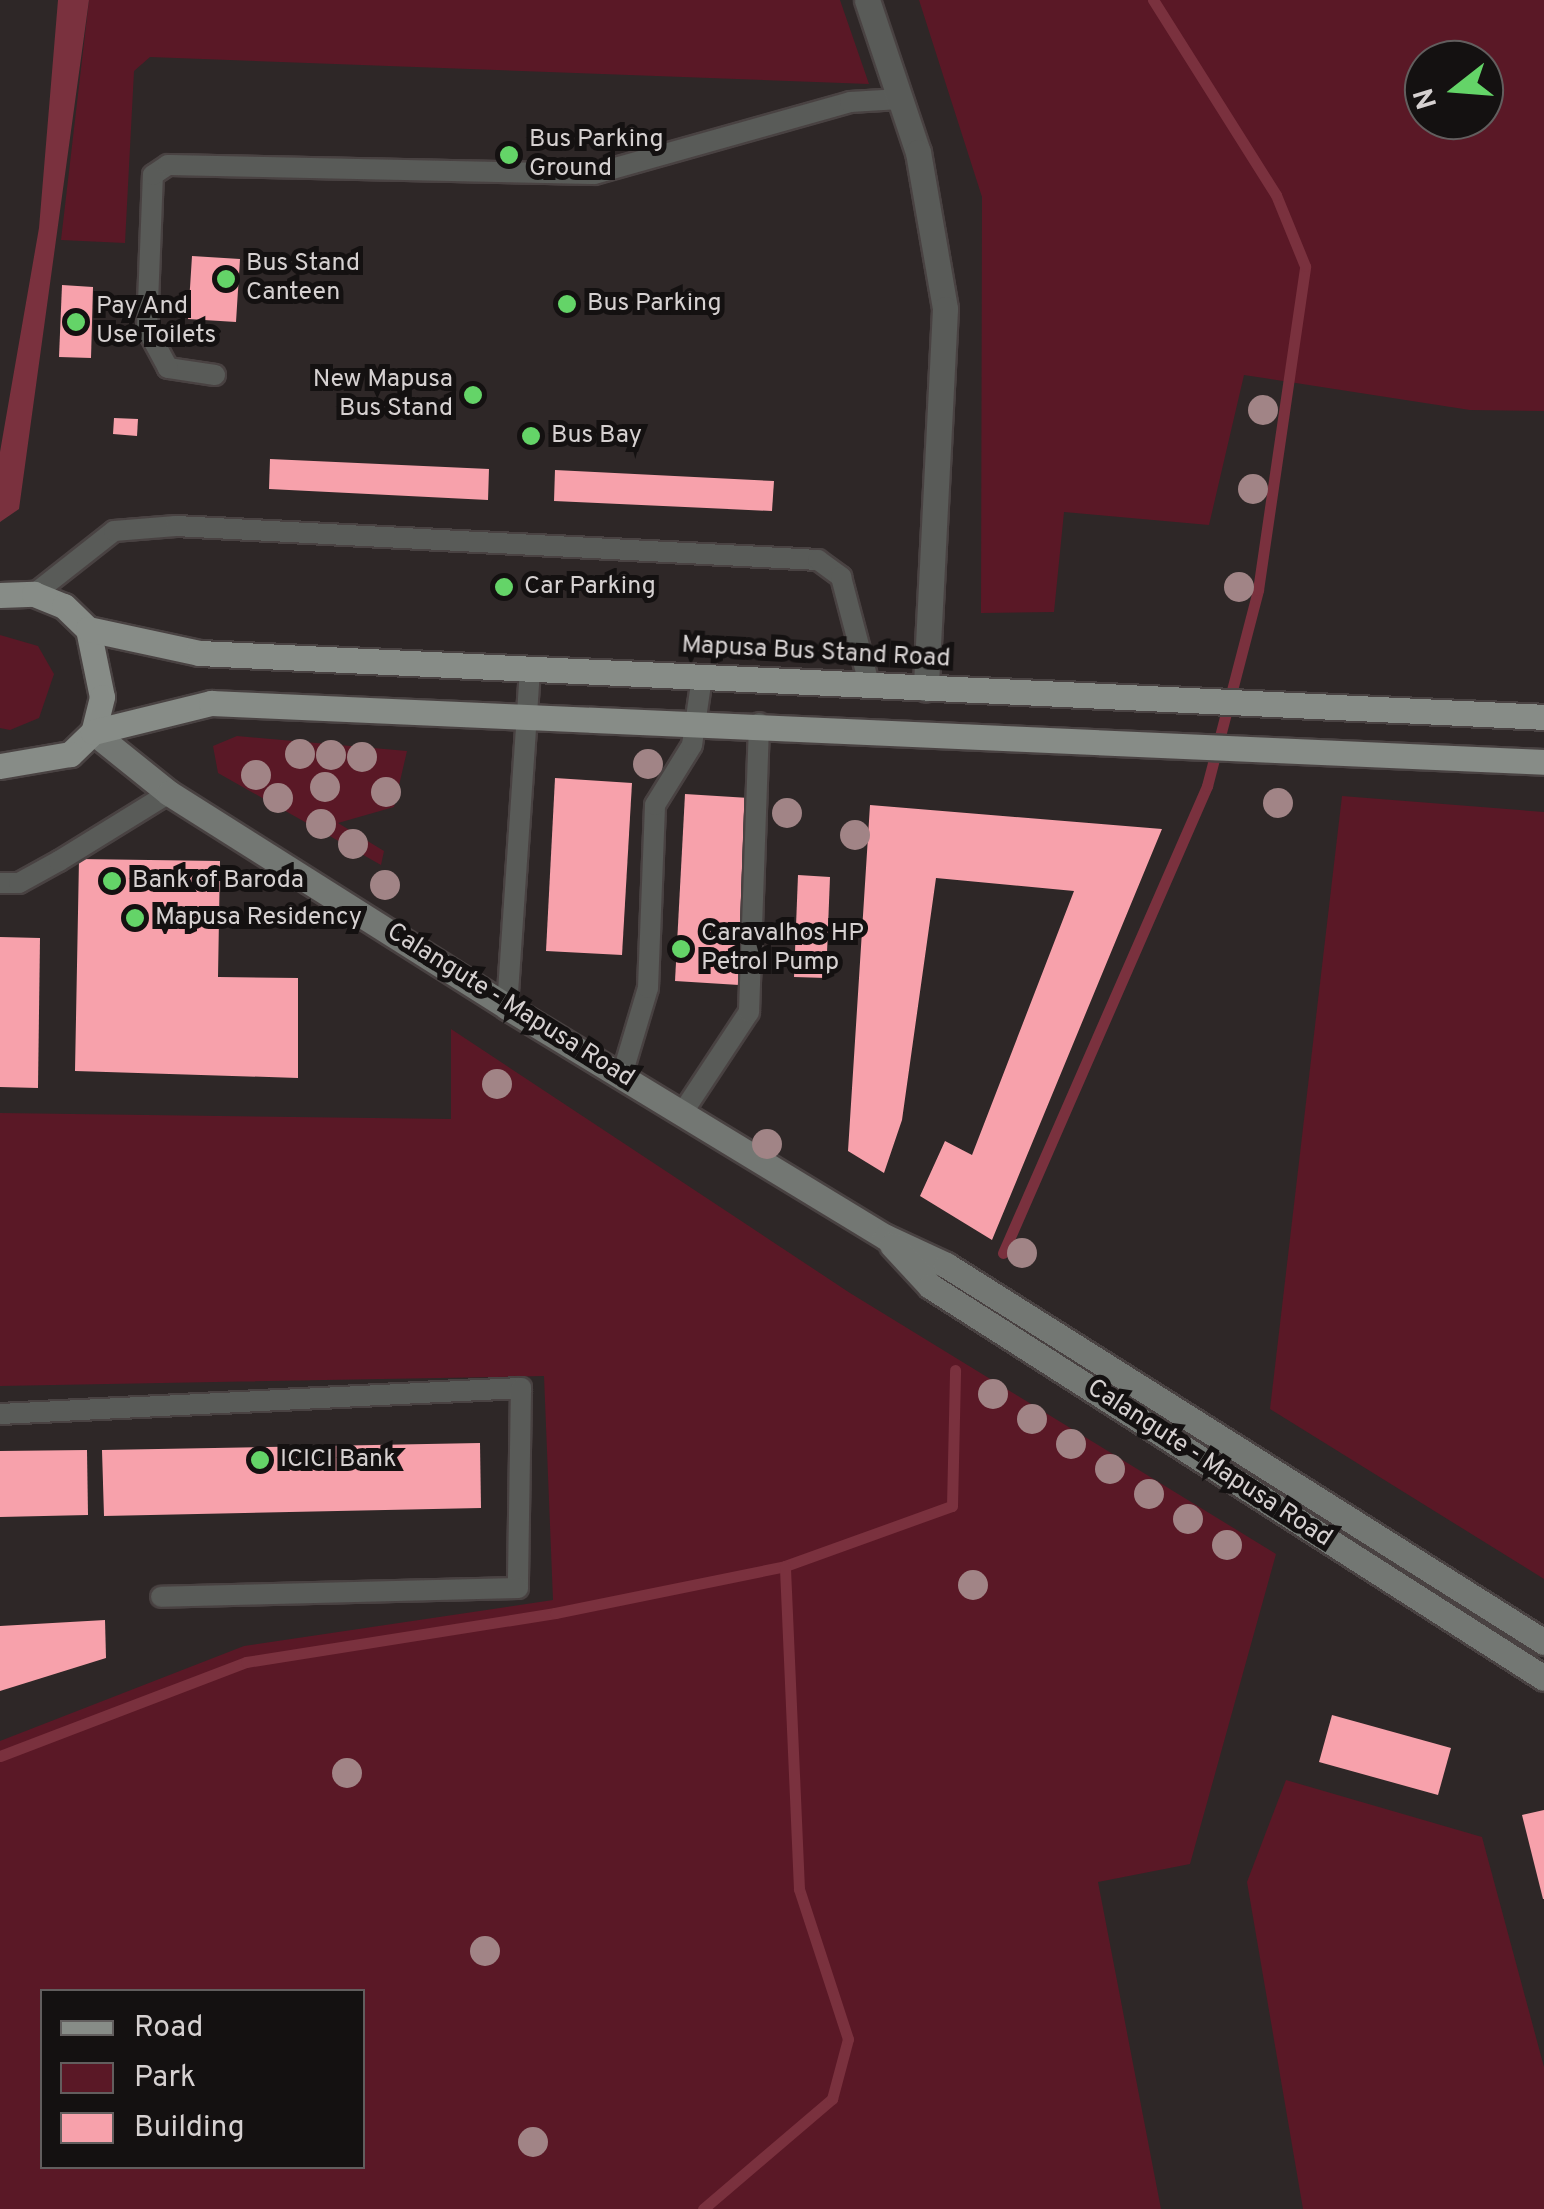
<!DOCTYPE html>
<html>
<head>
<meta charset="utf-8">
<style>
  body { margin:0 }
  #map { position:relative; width:1544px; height:2209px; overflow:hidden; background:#2e2727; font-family:Overpass,sans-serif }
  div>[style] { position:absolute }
  .green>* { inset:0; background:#5a1826 }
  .water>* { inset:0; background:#7a313e }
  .stream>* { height:11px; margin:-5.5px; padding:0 5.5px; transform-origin:5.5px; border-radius:5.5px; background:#7a313e }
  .building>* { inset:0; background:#f7a1ab }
  .roads { filter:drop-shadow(2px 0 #494242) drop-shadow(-2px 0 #494242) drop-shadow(0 2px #494242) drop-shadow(0 -2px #494242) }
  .lane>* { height:20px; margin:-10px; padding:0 10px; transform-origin:10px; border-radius:10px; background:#595b58 }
  .street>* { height:25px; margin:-12.5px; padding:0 12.5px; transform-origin:12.5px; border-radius:12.5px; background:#595b58 }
  .secondary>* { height:25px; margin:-12.5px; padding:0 12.5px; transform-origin:12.5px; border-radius:12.5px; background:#737773 }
  .primary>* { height:25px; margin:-12.5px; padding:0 12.5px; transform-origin:12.5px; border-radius:12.5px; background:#878c87 }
  .trees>* { width:30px; height:30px; margin:-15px; border-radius:50%; background:#a18486 }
  .dots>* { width:28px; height:28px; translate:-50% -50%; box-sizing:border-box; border:5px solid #141111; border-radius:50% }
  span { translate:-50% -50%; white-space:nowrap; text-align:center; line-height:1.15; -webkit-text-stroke:10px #141111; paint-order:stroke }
  .poi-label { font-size:25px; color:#d6d1d1 }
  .left { translate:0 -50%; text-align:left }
  .right { translate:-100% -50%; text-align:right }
  .street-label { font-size:25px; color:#d6d1d1 }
  .legend { position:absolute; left:40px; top:1989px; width:325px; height:180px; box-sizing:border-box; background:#141111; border:2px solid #625e5e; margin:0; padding:12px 18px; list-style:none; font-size:30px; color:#d6d1d1 }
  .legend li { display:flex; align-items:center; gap:20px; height:50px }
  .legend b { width:50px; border:2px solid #625e5e }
  .north { position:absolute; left:1404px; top:40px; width:100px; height:100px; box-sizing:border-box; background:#141111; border:2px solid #625e5e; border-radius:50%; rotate:253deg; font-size:28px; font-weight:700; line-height:40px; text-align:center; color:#d6d1d1 }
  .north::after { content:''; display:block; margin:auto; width:35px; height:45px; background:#64d468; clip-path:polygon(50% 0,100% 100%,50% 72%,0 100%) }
</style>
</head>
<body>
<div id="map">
  <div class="green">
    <i style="clip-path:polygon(89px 0,840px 0,869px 84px,150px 57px,134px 71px,125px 243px,61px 240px)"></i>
    <i style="clip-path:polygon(evenodd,919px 0,1544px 0,1544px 411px,1470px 410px,1244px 375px,1209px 525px,1064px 512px,1054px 612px,981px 613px,982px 197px,919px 0,1424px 60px,1484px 60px,1484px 120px,1424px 120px,1424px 60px)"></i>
    <i style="clip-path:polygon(0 635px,38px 646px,54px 674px,39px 718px,10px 730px,0 728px)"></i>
    <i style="clip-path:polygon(237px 736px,407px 751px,394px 807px,338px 823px,384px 851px,381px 865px,218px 773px,213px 746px)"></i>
    <i style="clip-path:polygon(1342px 796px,1544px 812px,1544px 1579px,1270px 1409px)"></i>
    <i style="clip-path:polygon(evenodd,451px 1029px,850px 1293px,1276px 1554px,1190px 1864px,1098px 1882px,1161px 2209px,0 2209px,0 1741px,244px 1646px,553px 1600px,544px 1376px,0 1386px,0 1113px,451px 1119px,451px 1029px,42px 1992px,362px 1992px,362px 2166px,42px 2166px,42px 1992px)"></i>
    <i style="clip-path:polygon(1286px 1780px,1482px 1837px,1544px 2067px,1544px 2209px,1303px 2209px,1247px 1882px)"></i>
  </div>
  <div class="water">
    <i style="clip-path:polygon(58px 0,89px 0,19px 509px,0 522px,0 452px,39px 228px)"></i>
  </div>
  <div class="stream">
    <i style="left:1003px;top:1253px;width:510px;rotate:-66.4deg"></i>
    <i style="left:1207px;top:786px;width:203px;rotate:-75.4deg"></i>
    <i style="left:1258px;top:590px;width:327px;rotate:-81.7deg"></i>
    <i style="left:1305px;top:266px;width:77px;rotate:-112.2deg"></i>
    <i style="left:1276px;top:195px;width:231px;rotate:-122.2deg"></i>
    <i style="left:0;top:1756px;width:263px;rotate:-20.9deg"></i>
    <i style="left:246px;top:1662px;width:313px;rotate:-9deg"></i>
    <i style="left:555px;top:1613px;width:235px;rotate:-11.5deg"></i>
    <i style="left:785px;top:1566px;width:177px;rotate:-19.8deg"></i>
    <i style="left:952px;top:1506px;width:136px;rotate:-88.7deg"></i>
    <i style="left:703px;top:2209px;width:170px;rotate:-40.5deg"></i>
    <i style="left:832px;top:2099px;width:62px;rotate:-75.1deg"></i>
    <i style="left:848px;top:2039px;width:158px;rotate:-108.1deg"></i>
    <i style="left:799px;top:1889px;width:323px;rotate:-92.5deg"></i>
  </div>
  <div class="building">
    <i style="clip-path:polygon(192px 256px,240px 259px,236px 322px,188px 319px)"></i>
    <i style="clip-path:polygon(62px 285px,93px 287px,91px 358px,59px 357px)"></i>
    <i style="clip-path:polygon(114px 418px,138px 419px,137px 436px,113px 434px)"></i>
    <i style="clip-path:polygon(270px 459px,489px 469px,488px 500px,269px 489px)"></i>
    <i style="clip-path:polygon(555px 470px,774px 481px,772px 511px,554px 501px)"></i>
    <i style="clip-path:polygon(555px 778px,632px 783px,622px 955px,546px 951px)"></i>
    <i style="clip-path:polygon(685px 794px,749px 798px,739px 985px,675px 981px)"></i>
    <i style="clip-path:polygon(870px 805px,1162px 829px,992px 1240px,920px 1196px,945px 1141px,972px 1155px,1074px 891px,936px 878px,902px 1120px,884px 1173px,848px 1151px)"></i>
    <i style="clip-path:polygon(79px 859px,220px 861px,218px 977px,298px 978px,298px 1078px,75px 1071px)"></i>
    <i style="clip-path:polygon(798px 875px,830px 877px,826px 978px,794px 977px)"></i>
    <i style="clip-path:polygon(0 937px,40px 938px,38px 1088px,0 1087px)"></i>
    <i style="clip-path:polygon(480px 1443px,481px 1508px,104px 1516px,102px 1450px)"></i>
    <i style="clip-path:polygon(87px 1450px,88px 1515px,0 1517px,0 1451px)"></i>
    <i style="clip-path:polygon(105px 1620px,106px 1658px,0 1691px,0 1626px)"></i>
    <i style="clip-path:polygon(1332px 1715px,1451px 1748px,1438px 1795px,1319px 1762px)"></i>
    <i style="clip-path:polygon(1544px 1810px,1544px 1899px,1543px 1899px,1522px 1815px)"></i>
  </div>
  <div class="roads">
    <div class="lane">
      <i style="left:215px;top:375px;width:48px;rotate:-171.5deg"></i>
      <i style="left:168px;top:368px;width:44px;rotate:-118.3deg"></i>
      <i style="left:147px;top:329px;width:154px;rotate:-87.8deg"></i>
      <i style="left:153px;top:175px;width:18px;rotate:-34deg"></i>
      <i style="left:168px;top:165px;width:426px;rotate:1.2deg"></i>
      <i style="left:594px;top:174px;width:266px;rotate:-15.7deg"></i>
      <i style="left:850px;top:102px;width:50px;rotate:-3.4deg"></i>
      <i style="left:34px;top:594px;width:102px;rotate:-38.2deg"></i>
      <i style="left:114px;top:531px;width:62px;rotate:-4.6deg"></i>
      <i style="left:176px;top:526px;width:643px;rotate:3.03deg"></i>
      <i style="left:818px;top:560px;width:29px;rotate:36deg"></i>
      <i style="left:841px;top:577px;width:111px;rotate:75.3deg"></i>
      <i style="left:0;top:883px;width:19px"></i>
      <i style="left:19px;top:883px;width:46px;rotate:-28.8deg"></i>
      <i style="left:59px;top:861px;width:129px;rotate:-31.7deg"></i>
      <i style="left:507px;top:1007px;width:339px;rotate:-86.1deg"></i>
      <i style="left:622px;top:1075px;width:91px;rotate:-73.4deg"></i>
      <i style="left:648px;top:988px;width:183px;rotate:-87.8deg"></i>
      <i style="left:655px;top:805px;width:70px;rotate:-58.3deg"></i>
      <i style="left:692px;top:745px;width:69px;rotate:-81.6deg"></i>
      <i style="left:683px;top:1112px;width:120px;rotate:-56.6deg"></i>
      <i style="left:749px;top:1012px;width:289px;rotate:-88deg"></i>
      <i style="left:0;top:1414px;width:522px;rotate:-2.86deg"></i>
      <i style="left:521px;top:1388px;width:200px;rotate:90.9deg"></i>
      <i style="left:518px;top:1588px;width:357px;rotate:178.6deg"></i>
    </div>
    <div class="street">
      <i style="left:867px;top:0;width:160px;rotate:71.5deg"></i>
      <i style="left:918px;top:152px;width:159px;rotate:80.2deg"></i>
      <i style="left:945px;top:309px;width:380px;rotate:92.9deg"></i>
    </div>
    <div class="secondary">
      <i style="left:93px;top:732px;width:97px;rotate:38.8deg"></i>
      <i style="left:169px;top:793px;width:400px;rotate:32.3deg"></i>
      <i style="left:507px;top:1007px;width:443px;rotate:31.3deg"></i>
      <i style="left:886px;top:1237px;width:66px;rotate:25deg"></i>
      <i style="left:946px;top:1265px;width:707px;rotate:32.23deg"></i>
      <i style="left:892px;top:1245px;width:56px;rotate:47.2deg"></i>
      <i style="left:930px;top:1286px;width:728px;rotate:32.56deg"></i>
    </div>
    <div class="primary">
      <i style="left:0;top:595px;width:34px;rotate:-2deg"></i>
      <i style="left:34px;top:594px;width:32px;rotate:22deg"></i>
      <i style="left:64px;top:606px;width:33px;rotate:44deg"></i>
      <i style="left:88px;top:629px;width:69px;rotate:78.4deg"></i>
      <i style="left:102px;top:697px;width:36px;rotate:104deg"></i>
      <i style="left:93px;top:732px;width:32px;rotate:136deg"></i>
      <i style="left:70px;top:754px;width:71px;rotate:170.3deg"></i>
      <i style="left:88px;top:629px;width:114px;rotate:12.2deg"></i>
      <i style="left:199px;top:653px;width:1347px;rotate:2.72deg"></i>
      <i style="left:93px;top:732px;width:122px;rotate:-13.8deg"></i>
      <i style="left:211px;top:703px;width:1334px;rotate:2.53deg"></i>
    </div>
  </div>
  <div class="trees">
    <i style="left:1263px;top:410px"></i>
    <i style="left:1253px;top:489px"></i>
    <i style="left:1239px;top:587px"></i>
    <i style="left:300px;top:754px"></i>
    <i style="left:331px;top:755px"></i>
    <i style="left:362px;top:757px"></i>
    <i style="left:648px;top:764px"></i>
    <i style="left:256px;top:775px"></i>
    <i style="left:325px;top:787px"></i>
    <i style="left:386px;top:792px"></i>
    <i style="left:278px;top:798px"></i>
    <i style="left:1278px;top:803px"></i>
    <i style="left:787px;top:813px"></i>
    <i style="left:321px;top:824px"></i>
    <i style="left:855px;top:835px"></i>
    <i style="left:353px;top:844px"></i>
    <i style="left:385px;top:885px"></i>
    <i style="left:497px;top:1084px"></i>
    <i style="left:767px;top:1144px"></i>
    <i style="left:1022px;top:1253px"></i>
    <i style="left:993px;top:1394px"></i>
    <i style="left:1032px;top:1419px"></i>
    <i style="left:1071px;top:1444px"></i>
    <i style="left:1110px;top:1469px"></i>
    <i style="left:1149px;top:1494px"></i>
    <i style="left:1188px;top:1519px"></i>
    <i style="left:1227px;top:1545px"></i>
    <i style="left:973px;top:1585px"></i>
    <i style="left:347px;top:1773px"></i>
    <i style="left:485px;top:1951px"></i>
    <i style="left:533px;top:2142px"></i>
  </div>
  <div class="dots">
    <i style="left:509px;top:155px;background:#64d468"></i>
    <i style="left:226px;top:279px;background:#64d468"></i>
    <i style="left:567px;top:304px;background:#64d468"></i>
    <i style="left:76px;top:322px;background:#64d468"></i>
    <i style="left:473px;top:395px;background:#64d468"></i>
    <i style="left:531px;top:436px;background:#64d468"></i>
    <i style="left:504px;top:587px;background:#64d468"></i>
    <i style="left:112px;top:881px;background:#64d468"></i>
    <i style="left:135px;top:918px;background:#64d468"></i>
    <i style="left:681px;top:949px;background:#64d468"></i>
    <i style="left:260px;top:1460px;background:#64d468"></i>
  </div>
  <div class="poi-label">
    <span class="left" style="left:529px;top:155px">Bus Parking<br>Ground</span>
    <span class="left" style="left:246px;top:279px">Bus Stand<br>Canteen</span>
    <span class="left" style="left:587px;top:304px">Bus Parking</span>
    <span class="left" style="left:96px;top:322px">Pay And<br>Use Toilets</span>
    <span class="right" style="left:453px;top:395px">New Mapusa<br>Bus Stand</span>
    <span class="left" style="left:551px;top:436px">Bus Bay</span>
    <span class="left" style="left:524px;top:587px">Car Parking</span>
    <span class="left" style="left:132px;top:881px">Bank of Baroda</span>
    <span class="left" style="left:155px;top:918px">Mapusa Residency</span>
    <span class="left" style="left:701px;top:949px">Caravalhos HP<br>Petrol Pump</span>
    <span class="left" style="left:280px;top:1460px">ICICI Bank</span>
  </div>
  <div class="street-label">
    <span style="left:816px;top:653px;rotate:3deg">Mapusa Bus Stand Road</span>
    <span style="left:510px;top:1006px;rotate:32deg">Calangute - Mapusa Road</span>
    <span style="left:1209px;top:1464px;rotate:33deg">Calangute - Mapusa Road</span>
  </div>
  <ul class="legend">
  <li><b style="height:12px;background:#878c87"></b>Road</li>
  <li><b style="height:28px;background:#5a1826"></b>Park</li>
  <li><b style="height:28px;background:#f7a1ab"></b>Building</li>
  </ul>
  <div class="north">N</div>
</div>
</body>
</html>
